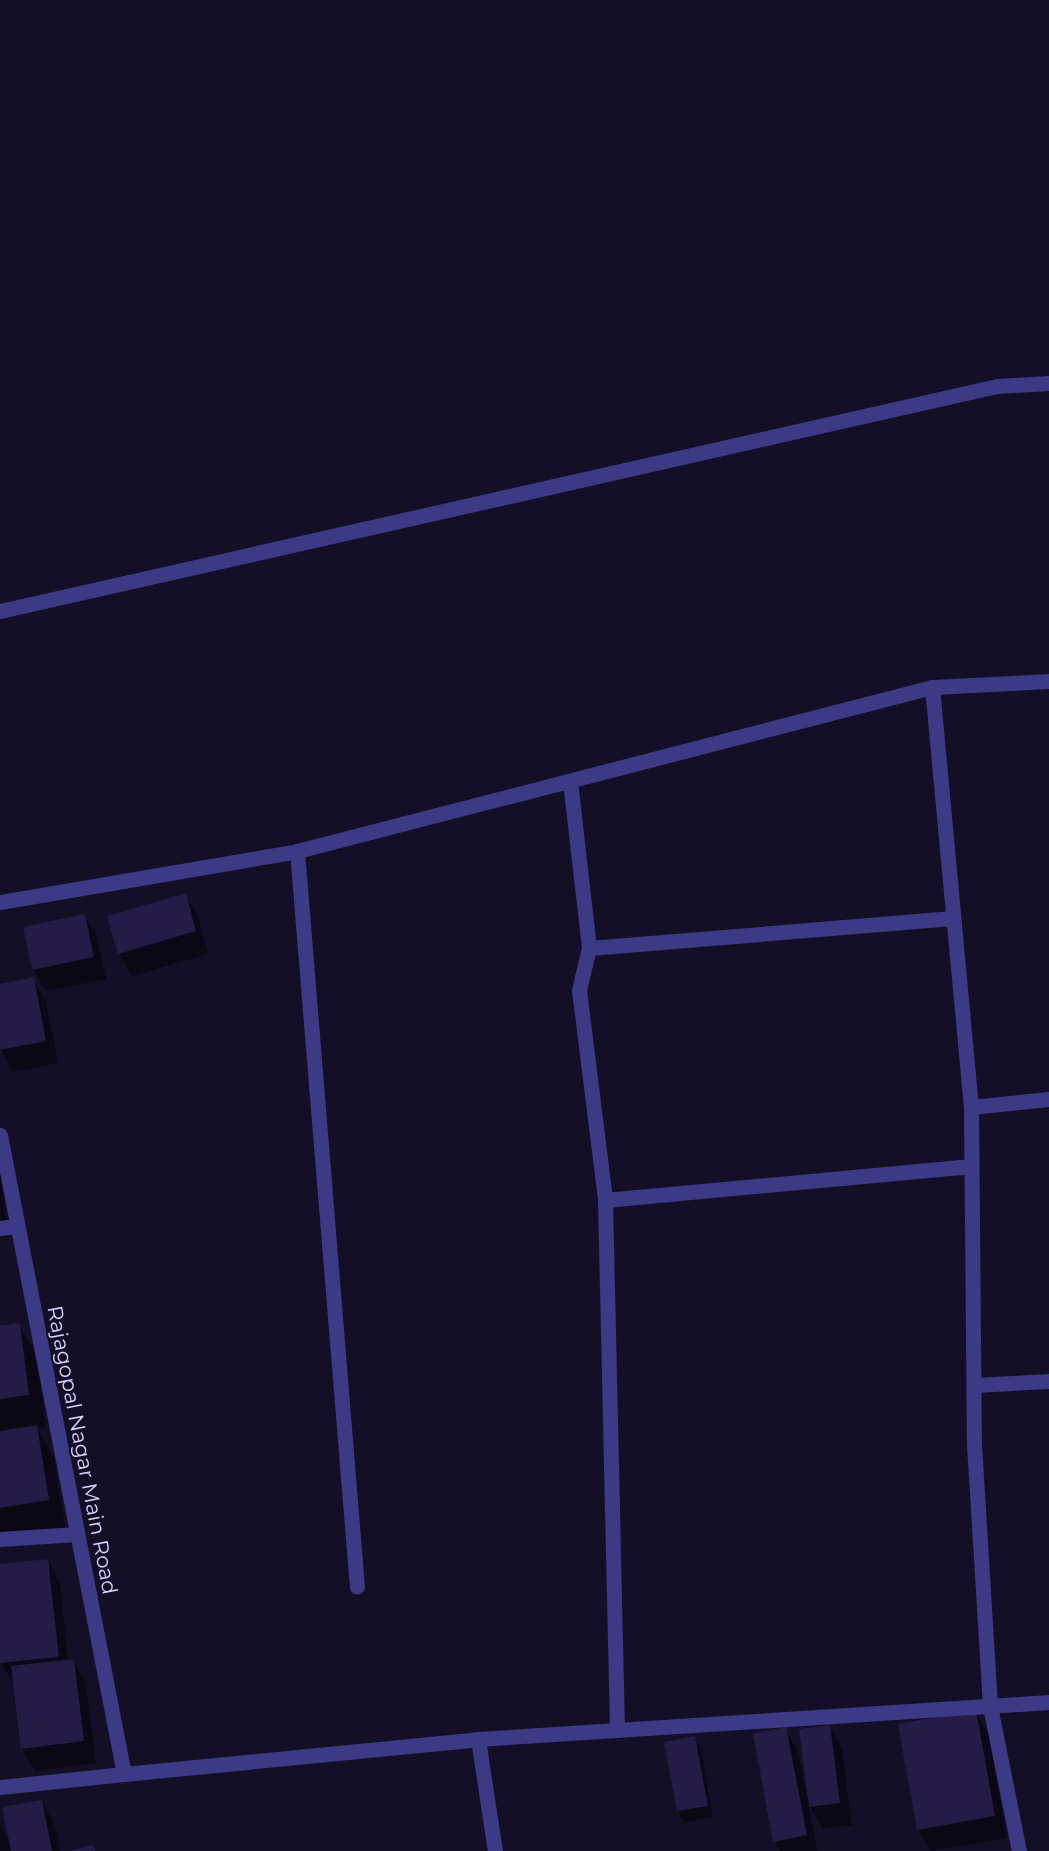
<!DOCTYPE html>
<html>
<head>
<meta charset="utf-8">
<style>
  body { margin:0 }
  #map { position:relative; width:1049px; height:1851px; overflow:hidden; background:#130f26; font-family:Montserrat,sans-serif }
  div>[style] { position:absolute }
  .shadow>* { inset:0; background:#0007 }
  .building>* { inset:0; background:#241b47 }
  .minor>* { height:15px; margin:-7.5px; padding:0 7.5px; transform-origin:7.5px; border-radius:7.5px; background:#3d3a85 }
  .tertiary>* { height:15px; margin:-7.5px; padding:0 7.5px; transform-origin:7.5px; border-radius:7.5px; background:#3d3a85 }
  span { translate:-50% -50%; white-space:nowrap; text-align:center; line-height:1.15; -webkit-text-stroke:4.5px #130f26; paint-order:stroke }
  .street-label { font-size:21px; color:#d9d4ff }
</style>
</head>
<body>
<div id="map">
  <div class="shadow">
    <i style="clip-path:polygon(185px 895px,198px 917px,208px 954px,132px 976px,119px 954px,109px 917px)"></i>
    <i style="clip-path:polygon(84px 915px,97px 937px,106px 979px,46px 991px,33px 969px)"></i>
    <i style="clip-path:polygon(33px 979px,46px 1001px,58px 1063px,13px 1072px,0 1047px,0 986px)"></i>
    <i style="clip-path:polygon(0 1172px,7px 1225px,0 1226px)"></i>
    <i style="clip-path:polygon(19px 1325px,37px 1356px,46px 1427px,37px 1428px,54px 1458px,66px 1532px,0 1542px,0 1327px)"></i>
    <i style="clip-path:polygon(48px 1561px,60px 1583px,68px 1661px,73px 1660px,86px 1682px,96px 1763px,35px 1771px,22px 1749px,14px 1685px,1px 1663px,0 1566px)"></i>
    <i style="clip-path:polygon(975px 1711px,988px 1733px,1007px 1838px,931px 1851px,919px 1830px,900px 1726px)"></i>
    <i style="clip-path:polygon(829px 1726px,842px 1748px,852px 1825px,823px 1828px,808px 1803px,817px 1851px,780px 1851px,775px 1841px,785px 1729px,798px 1751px,807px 1796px,809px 1796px)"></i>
    <i style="clip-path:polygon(695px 1738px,701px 1749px,713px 1817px,684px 1822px,678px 1811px)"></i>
    <i style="clip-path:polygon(42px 1801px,54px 1823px,60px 1851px,0 1851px,0 1824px,10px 1841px)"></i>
  </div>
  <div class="building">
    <i style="clip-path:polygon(186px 893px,196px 931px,118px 954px,107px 916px)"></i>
    <i style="clip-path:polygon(85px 914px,94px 957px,32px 970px,23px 927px)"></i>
    <i style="clip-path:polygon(34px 977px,46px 1041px,0 1050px,0 984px)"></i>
    <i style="clip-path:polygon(20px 1323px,29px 1395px,0 1399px,0 1326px)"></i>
    <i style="clip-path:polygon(37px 1425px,49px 1500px,0 1508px,0 1431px)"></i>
    <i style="clip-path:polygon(48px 1559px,59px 1657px,0 1663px,0 1564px)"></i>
    <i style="clip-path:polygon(74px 1659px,84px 1741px,21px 1749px,11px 1666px)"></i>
    <i style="clip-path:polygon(976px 1710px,995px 1816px,917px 1830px,898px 1724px)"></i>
    <i style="clip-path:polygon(830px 1725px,840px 1803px,809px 1807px,799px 1729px)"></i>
    <i style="clip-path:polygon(786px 1727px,807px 1835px,773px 1842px,753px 1734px)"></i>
    <i style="clip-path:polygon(695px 1736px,708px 1806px,677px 1811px,664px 1742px)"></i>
    <i style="clip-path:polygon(42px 1800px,52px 1851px,11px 1851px,2px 1807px)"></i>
    <i style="clip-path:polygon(94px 1845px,95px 1851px,72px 1851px,72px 1850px)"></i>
  </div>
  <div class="minor">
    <i style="left:0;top:611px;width:1022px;rotate:-12.72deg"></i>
    <i style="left:997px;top:386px;width:52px;rotate:-3.3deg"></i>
    <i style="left:932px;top:687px;width:422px;rotate:84.7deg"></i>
    <i style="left:971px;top:1107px;width:337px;rotate:89.5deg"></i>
    <i style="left:974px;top:1444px;width:262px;rotate:86.5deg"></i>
    <i style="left:990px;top:1706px;width:148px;rotate:78.7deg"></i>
    <i style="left:570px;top:781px;width:168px;rotate:83.5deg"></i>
    <i style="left:589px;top:948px;width:43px;rotate:103.4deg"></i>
    <i style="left:579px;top:990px;width:212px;rotate:82.9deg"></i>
    <i style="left:605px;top:1200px;width:530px;rotate:88.7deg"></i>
    <i style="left:297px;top:851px;width:738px;rotate:85.34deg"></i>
    <i style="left:0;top:902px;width:301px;rotate:-9.7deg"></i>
    <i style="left:297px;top:851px;width:656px;rotate:-14.48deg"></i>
    <i style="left:932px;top:687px;width:117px;rotate:-2.9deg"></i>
    <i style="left:589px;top:948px;width:365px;rotate:-4.7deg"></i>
    <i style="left:971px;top:1107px;width:78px;rotate:-5.9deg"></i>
    <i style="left:605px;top:1200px;width:368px;rotate:-5.3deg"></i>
    <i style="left:0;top:1228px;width:17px;rotate:-7deg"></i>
    <i style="left:974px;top:1385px;width:75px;rotate:-3.1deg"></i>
    <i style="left:0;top:1539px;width:77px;rotate:-3.7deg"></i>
    <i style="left:478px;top:1739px;width:113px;rotate:81.4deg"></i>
    <i style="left:124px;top:1774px;width:356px;rotate:-5.6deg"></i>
    <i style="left:478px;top:1739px;width:572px;rotate:-3.71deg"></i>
  </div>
  <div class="tertiary">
    <i style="left:0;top:1135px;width:651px;rotate:79.02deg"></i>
    <i style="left:124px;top:1774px;width:125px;rotate:174deg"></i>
  </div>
  <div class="street-label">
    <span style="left:82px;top:1450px;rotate:79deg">Rajagopal Nagar Main Road</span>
  </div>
</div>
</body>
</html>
